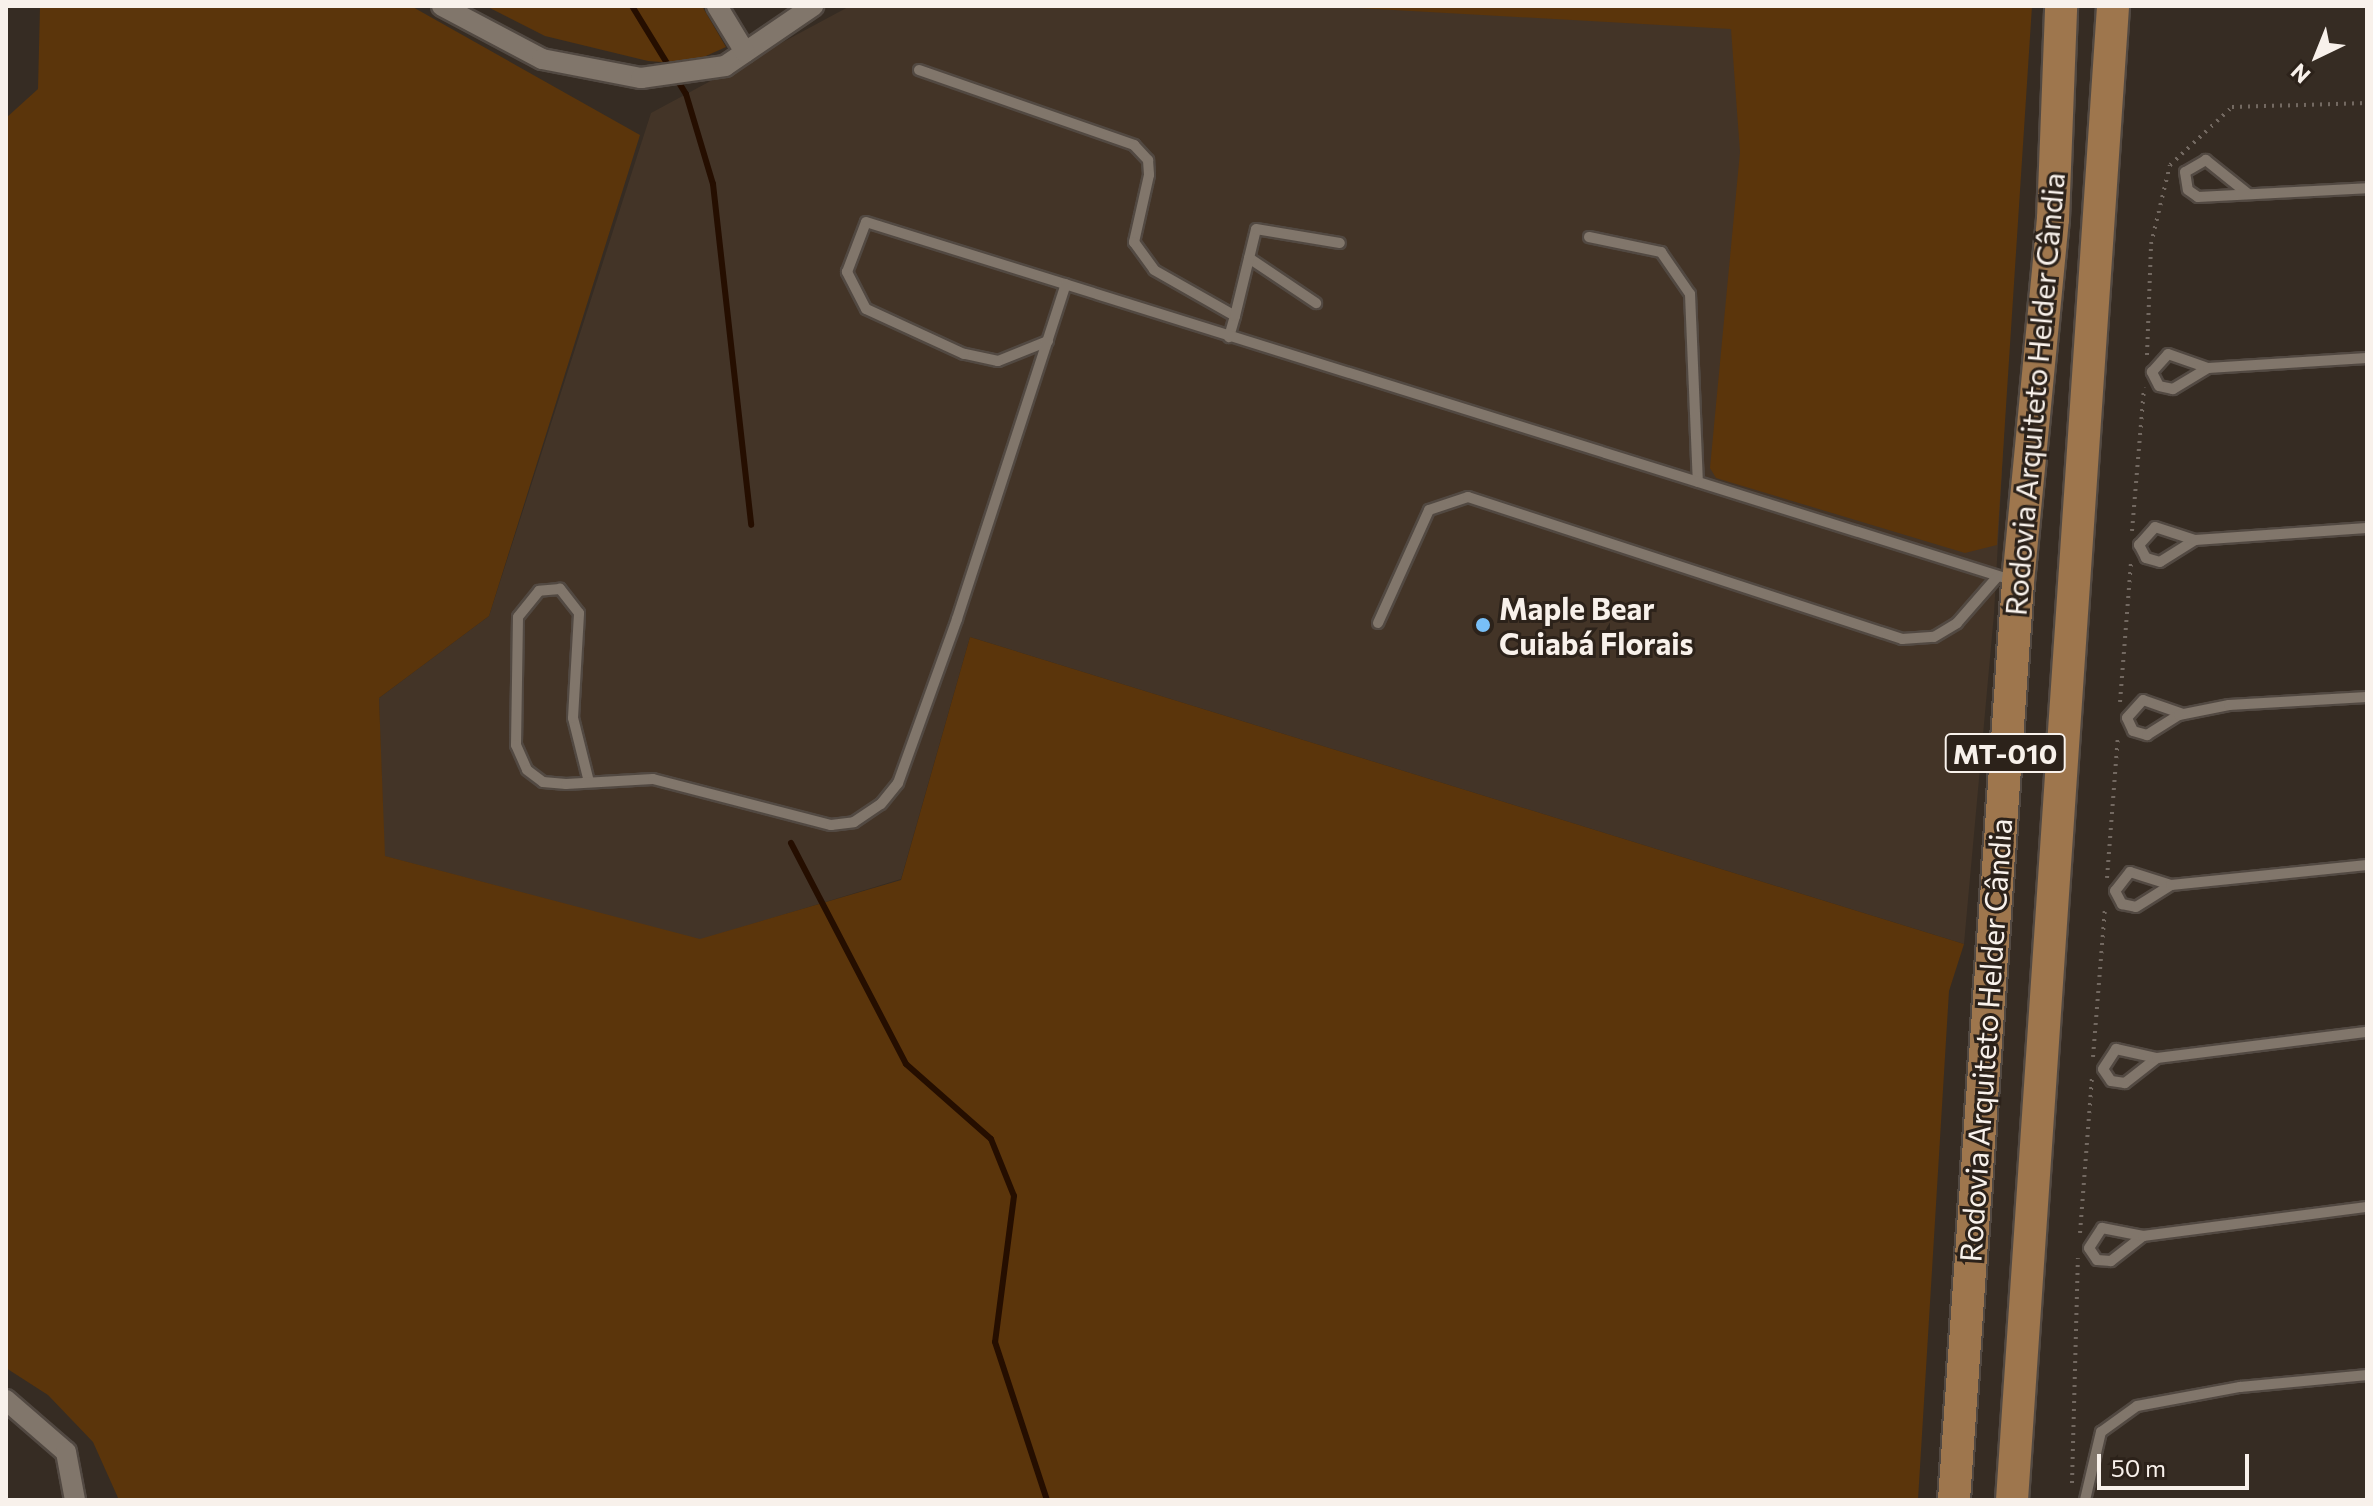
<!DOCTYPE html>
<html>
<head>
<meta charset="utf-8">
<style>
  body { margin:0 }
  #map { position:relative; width:2373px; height:1506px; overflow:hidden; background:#362c23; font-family:Commissioner,sans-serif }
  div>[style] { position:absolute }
  .built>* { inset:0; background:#433427 }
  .green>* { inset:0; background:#5b350b }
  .stream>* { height:6px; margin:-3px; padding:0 3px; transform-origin:3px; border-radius:3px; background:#250e00 }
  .path>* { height:4px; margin-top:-2px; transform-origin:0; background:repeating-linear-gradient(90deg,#736961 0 2px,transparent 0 8px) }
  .roads { filter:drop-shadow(2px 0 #524942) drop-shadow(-2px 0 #524942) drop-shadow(0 2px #524942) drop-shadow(0 -2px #524942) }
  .lane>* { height:10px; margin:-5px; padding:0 5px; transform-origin:5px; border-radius:5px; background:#81766b }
  .street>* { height:20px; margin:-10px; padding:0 10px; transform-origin:10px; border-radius:10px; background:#81766b }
  .primary>* { height:32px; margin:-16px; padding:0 16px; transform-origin:16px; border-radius:16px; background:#9e764d }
  .dots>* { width:22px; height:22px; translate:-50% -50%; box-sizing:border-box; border:4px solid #2c221a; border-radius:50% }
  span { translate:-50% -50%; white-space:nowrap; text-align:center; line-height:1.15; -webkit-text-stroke:6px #2c221a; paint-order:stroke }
  .shield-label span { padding:2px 6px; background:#2c221a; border:2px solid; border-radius:6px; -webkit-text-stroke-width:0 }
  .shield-label { font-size:28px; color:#f8f1eb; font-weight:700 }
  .street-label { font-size:30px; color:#f8f1eb }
  .poi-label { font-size:30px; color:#f8f1eb; font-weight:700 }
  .left { translate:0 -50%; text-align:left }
  .frame { position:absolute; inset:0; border:8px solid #f8f1eb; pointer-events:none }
  .north { position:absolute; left:2277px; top:16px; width:80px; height:80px; -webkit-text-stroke:6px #2c221a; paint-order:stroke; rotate:223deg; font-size:22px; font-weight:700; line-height:32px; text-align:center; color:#f8f1eb }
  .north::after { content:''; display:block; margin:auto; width:28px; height:36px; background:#f8f1eb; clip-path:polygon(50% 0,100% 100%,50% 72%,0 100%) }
  .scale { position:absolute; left:2097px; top:1454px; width:152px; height:36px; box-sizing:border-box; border:4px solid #f8f1eb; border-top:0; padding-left:10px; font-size:24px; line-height:28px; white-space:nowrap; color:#f8f1eb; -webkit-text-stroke:6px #2c221a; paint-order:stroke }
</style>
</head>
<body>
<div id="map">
  <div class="built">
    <i style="clip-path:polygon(850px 6px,1559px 6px,2027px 22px,1994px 614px,1964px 944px,970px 637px,901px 879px,700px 940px,384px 856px,379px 698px,489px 616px,651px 113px)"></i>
  </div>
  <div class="green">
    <i style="clip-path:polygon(40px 6px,411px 6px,640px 135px,489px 616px,379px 698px,385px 856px,700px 939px,901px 880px,970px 637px,1964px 944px,1949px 991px,1918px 1500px,119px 1500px,93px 1442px,48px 1395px,6px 1368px,6px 118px,38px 89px)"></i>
    <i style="clip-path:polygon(486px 6px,702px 6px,726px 47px,688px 64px,648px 61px,545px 36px)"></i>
    <i style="clip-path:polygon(1323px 6px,2032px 6px,1997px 545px,1965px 553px,1716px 478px,1710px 468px,1740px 152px,1731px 29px)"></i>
  </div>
  <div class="stream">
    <i style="left:632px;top:6px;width:103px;rotate:58.5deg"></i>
    <i style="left:686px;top:94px;width:94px;rotate:73.3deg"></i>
    <i style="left:713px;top:184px;width:343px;rotate:83.6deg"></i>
    <i style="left:791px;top:843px;width:249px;rotate:62.5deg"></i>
    <i style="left:906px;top:1064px;width:113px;rotate:41.4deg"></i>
    <i style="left:991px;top:1139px;width:61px;rotate:68deg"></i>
    <i style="left:1014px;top:1196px;width:147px;rotate:97.4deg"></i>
    <i style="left:995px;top:1342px;width:166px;rotate:71.8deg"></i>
  </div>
  <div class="path">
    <i style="left:2147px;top:355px;width:111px;rotate:-87.9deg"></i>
    <i style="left:2151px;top:244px;width:81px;rotate:-76.5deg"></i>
    <i style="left:2170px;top:165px;width:85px;rotate:-43.1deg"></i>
    <i style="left:2232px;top:107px;width:135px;rotate:-1.7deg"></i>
    <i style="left:2132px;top:531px;width:144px;rotate:-85.2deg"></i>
    <i style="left:2120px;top:702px;width:139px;rotate:-85.5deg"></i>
    <i style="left:2107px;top:878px;width:143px;rotate:-85.6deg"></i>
    <i style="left:2093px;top:1057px;width:150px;rotate:-85.4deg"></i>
    <i style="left:2080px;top:1233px;width:155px;rotate:-85.6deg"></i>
    <i style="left:2072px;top:1483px;width:225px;rotate:-88.5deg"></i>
  </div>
  <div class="roads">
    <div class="lane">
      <i style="left:919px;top:70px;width:228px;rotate:19.2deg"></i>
      <i style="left:1134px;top:145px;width:21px;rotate:47deg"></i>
      <i style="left:1148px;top:160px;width:15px;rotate:86deg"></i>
      <i style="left:1149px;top:175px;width:69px;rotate:102.6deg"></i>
      <i style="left:1134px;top:242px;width:34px;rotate:54deg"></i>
      <i style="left:1154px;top:270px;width:93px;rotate:29.6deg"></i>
      <i style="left:1235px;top:316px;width:22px;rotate:106deg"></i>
      <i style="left:2247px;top:193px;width:53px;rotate:-141.2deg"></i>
      <i style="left:2206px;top:160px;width:24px;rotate:150deg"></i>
      <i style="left:2185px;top:172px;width:18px;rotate:81deg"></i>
      <i style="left:2188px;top:190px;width:12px;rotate:35deg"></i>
      <i style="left:2198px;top:197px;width:169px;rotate:-3deg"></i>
      <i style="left:1589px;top:237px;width:74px;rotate:11.8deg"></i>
      <i style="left:1661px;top:252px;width:51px;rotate:55.4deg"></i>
      <i style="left:1690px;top:294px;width:188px;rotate:87.6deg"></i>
      <i style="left:1249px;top:258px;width:81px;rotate:33.9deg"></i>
      <i style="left:1235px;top:316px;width:89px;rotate:-76.4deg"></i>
      <i style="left:1256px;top:229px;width:85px;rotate:9.5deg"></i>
      <i style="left:1048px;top:341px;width:54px;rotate:158.2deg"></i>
      <i style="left:998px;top:361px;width:35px;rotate:-168deg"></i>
      <i style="left:964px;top:354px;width:108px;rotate:-155.3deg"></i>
      <i style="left:866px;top:309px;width:42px;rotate:-117.2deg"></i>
      <i style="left:847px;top:272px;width:53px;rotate:-69.2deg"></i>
      <i style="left:866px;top:222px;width:1201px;rotate:17.35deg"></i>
      <i style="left:2208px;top:368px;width:41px;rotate:149deg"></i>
      <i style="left:2173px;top:389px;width:14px;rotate:-168deg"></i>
      <i style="left:2159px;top:386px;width:16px;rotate:-117deg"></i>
      <i style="left:2152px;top:372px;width:24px;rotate:-48deg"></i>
      <i style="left:2168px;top:354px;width:42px;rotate:19.3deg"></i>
      <i style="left:2208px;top:368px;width:159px;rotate:-3.6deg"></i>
      <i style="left:2195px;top:540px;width:41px;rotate:147.8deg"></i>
      <i style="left:2160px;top:562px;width:15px;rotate:-164deg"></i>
      <i style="left:2146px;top:558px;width:15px;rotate:-118deg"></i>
      <i style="left:2139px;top:545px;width:24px;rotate:-48deg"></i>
      <i style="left:2155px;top:527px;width:42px;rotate:18deg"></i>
      <i style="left:2195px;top:540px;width:172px;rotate:-4deg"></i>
      <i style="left:1378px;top:623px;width:124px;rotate:-65.7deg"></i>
      <i style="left:1429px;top:510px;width:41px;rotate:-18.4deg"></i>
      <i style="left:1468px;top:497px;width:457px;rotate:18.1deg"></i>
      <i style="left:1902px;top:639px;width:32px;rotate:-4deg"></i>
      <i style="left:1934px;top:637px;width:27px;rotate:-31deg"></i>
      <i style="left:1957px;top:623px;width:62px;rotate:-48.9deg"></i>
      <i style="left:2183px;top:714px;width:42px;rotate:-160.7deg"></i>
      <i style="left:2143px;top:700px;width:24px;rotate:132deg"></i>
      <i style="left:2127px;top:718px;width:14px;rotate:65deg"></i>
      <i style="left:2133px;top:731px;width:15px;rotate:16deg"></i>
      <i style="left:2147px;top:735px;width:38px;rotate:-32deg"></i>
      <i style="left:2179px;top:715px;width:51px;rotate:-11.3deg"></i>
      <i style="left:2229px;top:705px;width:138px;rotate:-3.3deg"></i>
      <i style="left:589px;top:782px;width:66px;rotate:-104deg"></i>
      <i style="left:573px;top:718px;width:105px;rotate:-86.7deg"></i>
      <i style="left:579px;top:613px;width:31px;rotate:-128deg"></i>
      <i style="left:560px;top:589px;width:21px;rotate:175deg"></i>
      <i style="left:539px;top:591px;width:33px;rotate:129deg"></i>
      <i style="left:518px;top:617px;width:128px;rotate:90.9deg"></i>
      <i style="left:516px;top:745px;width:27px;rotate:66deg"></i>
      <i style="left:527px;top:770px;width:20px;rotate:37deg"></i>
      <i style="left:543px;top:782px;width:23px;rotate:5deg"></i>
      <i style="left:566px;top:784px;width:87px;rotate:-3.3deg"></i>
      <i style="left:653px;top:779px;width:184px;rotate:14.5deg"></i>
      <i style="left:831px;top:825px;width:23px;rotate:-7deg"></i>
      <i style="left:854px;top:822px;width:32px;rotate:-34deg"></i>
      <i style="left:881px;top:804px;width:27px;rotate:-51deg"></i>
      <i style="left:898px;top:783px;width:174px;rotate:-70.2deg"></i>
      <i style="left:957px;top:619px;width:352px;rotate:-72deg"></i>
      <i style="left:2171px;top:885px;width:43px;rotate:-162.4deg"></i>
      <i style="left:2130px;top:872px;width:24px;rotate:128deg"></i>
      <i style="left:2115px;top:891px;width:15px;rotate:62deg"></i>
      <i style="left:2122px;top:904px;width:14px;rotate:12deg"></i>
      <i style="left:2136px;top:907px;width:41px;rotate:-32.2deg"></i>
      <i style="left:2171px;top:885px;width:197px;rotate:-5.8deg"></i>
      <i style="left:2157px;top:1058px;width:41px;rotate:142deg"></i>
      <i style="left:2125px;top:1083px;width:14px;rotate:-172deg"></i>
      <i style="left:2111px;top:1081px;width:14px;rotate:-124deg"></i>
      <i style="left:2103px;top:1069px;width:24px;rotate:-57deg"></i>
      <i style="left:2116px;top:1049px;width:42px;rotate:12.4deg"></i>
      <i style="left:2157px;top:1058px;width:212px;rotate:-7.1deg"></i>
      <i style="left:2143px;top:1236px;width:41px;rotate:142deg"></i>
      <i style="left:2111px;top:1261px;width:14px;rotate:-176deg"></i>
      <i style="left:2097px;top:1260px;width:14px;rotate:-124deg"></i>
      <i style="left:2089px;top:1248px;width:24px;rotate:-57deg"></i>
      <i style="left:2102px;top:1228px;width:42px;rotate:11deg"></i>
      <i style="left:2143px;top:1236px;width:226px;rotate:-7.4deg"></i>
      <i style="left:2085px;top:1500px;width:70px;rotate:-76.8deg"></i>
      <i style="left:2101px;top:1432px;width:44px;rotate:-35.8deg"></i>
      <i style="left:2137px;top:1406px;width:105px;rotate:-10.5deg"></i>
      <i style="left:2240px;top:1387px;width:128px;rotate:-5.4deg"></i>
    </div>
    <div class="street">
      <i style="left:442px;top:6px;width:113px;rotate:27.9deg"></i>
      <i style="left:542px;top:59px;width:101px;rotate:10.9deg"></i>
      <i style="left:641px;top:78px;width:85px;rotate:-8.1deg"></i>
      <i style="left:725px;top:66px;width:107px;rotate:-34.3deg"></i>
      <i style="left:717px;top:6px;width:54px;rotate:58.7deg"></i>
      <i style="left:6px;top:1400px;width:79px;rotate:40.9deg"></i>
      <i style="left:66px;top:1452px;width:49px;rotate:79.4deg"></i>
    </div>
    <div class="primary">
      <i style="left:1954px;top:1500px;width:920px;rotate:-86.01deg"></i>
      <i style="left:2018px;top:582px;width:365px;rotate:-84.5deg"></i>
      <i style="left:2053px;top:219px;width:213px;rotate:-87.8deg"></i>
      <i style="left:2012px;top:1500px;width:1497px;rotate:-86.13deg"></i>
    </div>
  </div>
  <div class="dots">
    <i style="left:1483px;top:625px;background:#78bff7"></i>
  </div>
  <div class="shield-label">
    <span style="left:2005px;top:753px">MT-010</span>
  </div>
  <div class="street-label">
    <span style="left:2034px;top:394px;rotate:-85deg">Rodovia Arquiteto Helder Cândia</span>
    <span style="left:1985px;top:1040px;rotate:-86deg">Rodovia Arquiteto Helder Cândia</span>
  </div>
  <div class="poi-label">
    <span class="left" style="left:1499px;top:625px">Maple Bear<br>Cuiabá Florais</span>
  </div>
  <div class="frame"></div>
  <div class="north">N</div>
  <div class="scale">50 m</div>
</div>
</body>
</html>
